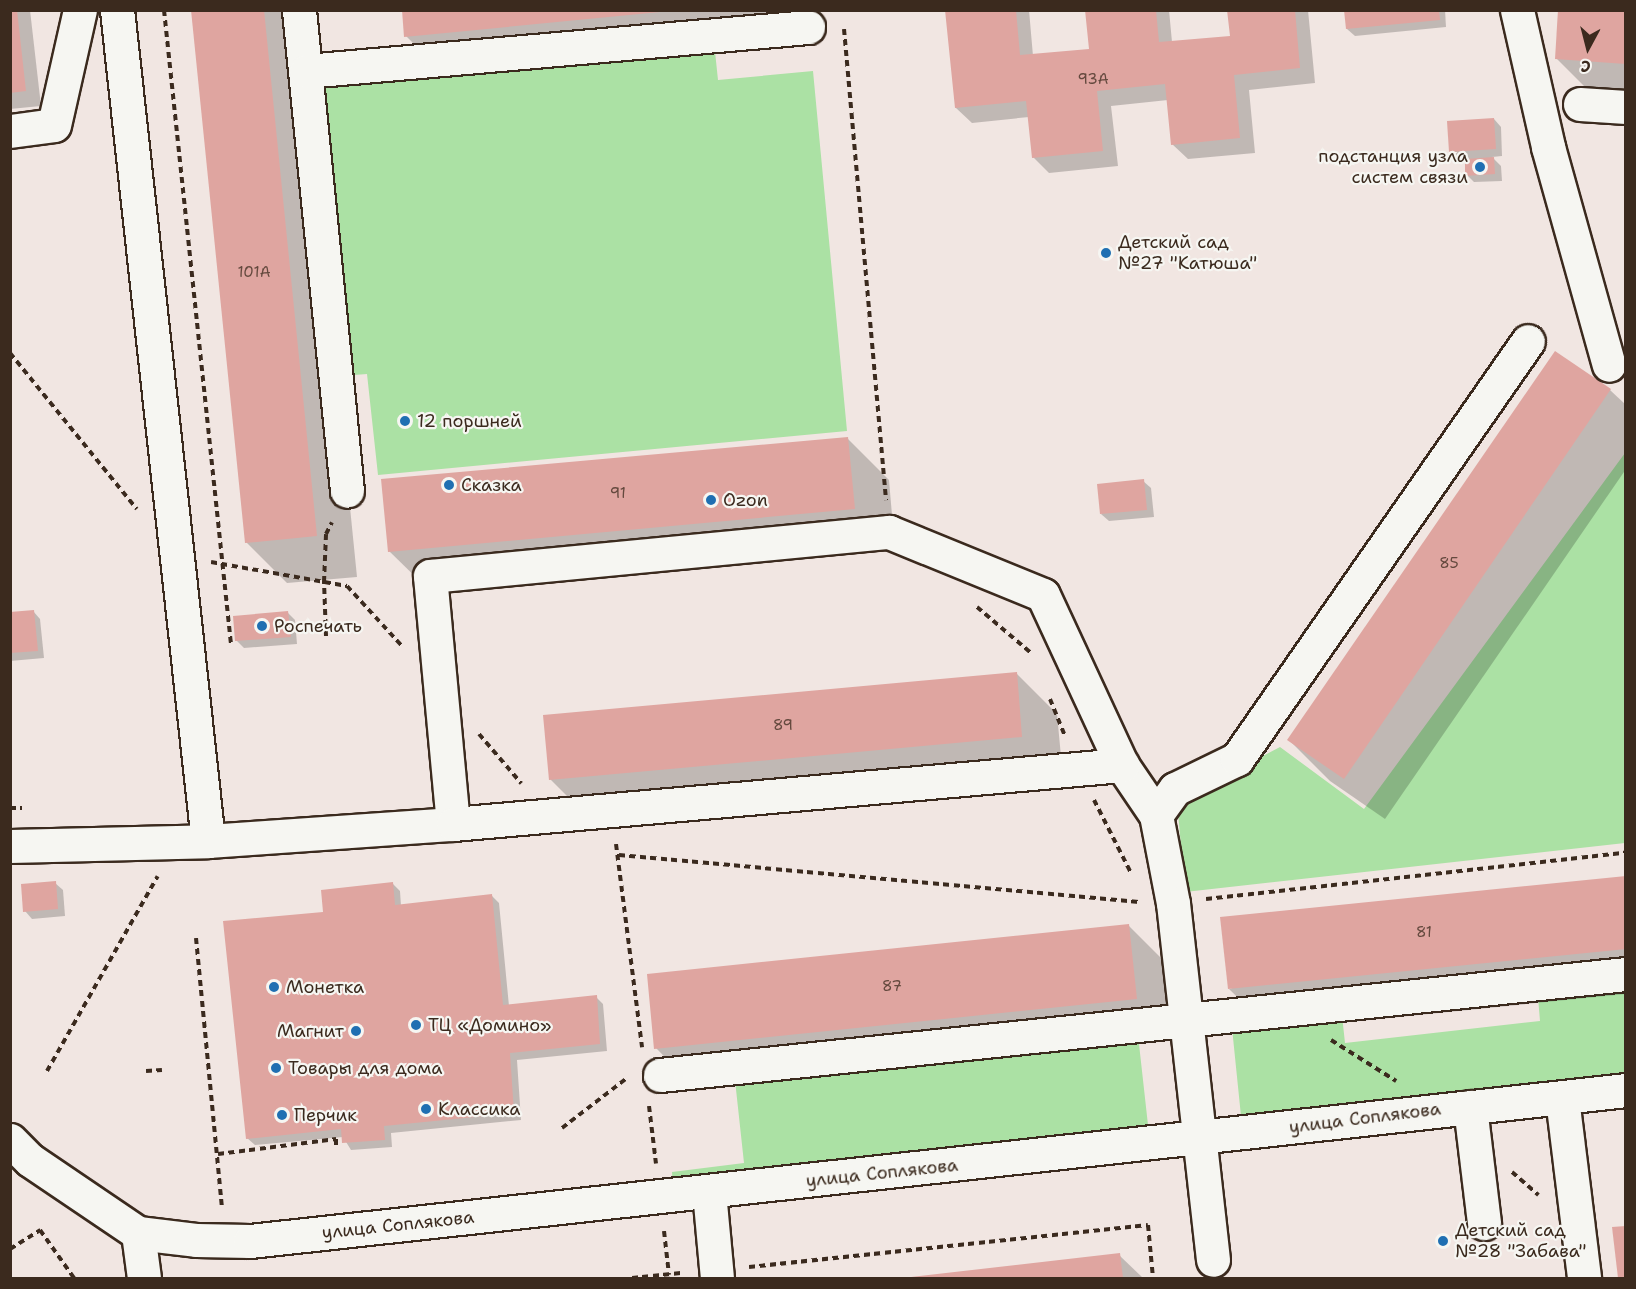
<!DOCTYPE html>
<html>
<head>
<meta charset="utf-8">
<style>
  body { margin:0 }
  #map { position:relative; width:1636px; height:1289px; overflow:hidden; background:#f1e6e2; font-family:"Shantell Sans",sans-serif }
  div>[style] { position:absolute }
  .green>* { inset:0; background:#abe1a4 }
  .shadow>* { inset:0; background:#0003 }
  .building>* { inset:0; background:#dfa5a0 }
  .path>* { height:4px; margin-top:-2px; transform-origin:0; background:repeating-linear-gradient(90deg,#3b2a1e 0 6px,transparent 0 10.5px) }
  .roads { filter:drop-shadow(2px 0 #3b2a1e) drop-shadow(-2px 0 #3b2a1e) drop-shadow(0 2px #3b2a1e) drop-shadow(0 -2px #3b2a1e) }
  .minor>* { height:33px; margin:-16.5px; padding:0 16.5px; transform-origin:16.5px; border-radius:16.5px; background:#f6f6f2 }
  .dots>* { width:16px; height:16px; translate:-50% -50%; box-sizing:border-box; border:3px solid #f6f6f2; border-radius:50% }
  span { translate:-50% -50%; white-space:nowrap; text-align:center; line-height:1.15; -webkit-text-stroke:4.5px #f6f6f2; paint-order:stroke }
  .number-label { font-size:15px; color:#64493e }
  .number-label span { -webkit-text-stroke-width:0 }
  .poi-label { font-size:18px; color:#3b2a1e }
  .right { translate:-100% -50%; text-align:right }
  .left { translate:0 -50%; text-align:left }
  .street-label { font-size:18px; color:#3b2a1e }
  .frame { position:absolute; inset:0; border:12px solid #3b2a1e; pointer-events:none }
  .north { position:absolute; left:1558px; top:18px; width:60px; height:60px; -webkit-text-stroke:4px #f6f6f2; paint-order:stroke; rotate:187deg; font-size:16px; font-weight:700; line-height:24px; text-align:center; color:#3b2a1e }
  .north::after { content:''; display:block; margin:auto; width:21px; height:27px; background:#3b2a1e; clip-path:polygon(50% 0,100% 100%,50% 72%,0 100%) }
</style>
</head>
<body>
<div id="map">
  <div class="green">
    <i style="clip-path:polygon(714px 42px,718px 80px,813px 71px,847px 431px,378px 475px,367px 374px,341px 376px,314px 78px)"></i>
    <i style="clip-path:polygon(1625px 453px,1625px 843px,1185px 892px,1177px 801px,1280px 747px,1364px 809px)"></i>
    <i style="clip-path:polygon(1625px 976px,1625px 1085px,1242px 1126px,1231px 1018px,1341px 1006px,1345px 1043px,1540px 1021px,1537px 985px)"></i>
    <i style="clip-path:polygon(1137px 1026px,1149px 1134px,673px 1187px,672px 1172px,744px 1163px,734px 1071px)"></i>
  </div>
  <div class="shadow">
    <i style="clip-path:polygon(10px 10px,30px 10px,41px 106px,10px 109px)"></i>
    <i style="clip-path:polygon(193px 10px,300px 10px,357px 577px,287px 583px,246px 542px)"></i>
    <i style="clip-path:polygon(403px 10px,814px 10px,816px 29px,436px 66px,406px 36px)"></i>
    <i style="clip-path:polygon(947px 10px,1029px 10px,1033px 56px,1091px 50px,1087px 10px,1169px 10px,1172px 42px,1231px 37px,1229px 10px,1308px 10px,1315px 83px,1249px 90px,1255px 153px,1188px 159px,1172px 144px,1168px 100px,1111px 106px,1118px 166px,1049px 173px,1033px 157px,1029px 117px,972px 123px,956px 108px)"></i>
    <i style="clip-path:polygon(1345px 10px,1445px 10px,1446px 27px,1355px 36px,1347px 29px)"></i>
    <i style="clip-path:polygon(1626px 10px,1626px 102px,1598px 100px,1557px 59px)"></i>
    <i style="clip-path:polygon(1494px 119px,1501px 127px,1502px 156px,1492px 157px,1501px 166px,1502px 181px,1474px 182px,1467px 175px,1466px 158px,1458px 159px,1450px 151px)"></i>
    <i style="clip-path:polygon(1555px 353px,1610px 390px,1626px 405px,1626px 469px,1385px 819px,1330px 781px,1289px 740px)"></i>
    <i style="clip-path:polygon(848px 439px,889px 480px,895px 550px,431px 592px,389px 551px)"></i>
    <i style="clip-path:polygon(1143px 481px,1151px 488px,1154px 517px,1109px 521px,1101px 514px)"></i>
    <i style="clip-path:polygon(33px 611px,40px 619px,44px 658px,10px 661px,10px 614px)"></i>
    <i style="clip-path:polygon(288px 613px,295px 620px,297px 644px,244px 648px,236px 640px)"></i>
    <i style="clip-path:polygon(1016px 673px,1057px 714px,1063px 778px,591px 820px,550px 779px)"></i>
    <i style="clip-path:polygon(1626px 877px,1626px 994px,1271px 1030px,1229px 989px)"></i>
    <i style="clip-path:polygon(55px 883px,63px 890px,65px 916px,32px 919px,25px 911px)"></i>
    <i style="clip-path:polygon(393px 884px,400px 891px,401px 906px,492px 896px,499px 903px,509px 1006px,596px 997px,603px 1004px,607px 1051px,517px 1060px,521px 1120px,391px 1133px,392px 1147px,351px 1150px,343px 1137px,255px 1145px,247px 1138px,325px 913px)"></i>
    <i style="clip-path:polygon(1129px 926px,1170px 967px,1178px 1040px,697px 1090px,656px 1048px)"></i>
    <i style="clip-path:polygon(1119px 1255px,1143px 1278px,911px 1278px)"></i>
  </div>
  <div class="building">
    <i style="clip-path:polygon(10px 10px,17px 10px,26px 91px,10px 93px)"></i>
    <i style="clip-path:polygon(191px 10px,264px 10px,317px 536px,245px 543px)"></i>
    <i style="clip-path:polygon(402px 10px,660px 10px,660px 12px,404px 37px)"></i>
    <i style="clip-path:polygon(945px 10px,1016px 10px,1020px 55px,1089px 49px,1085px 10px,1156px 10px,1159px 42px,1230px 36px,1227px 10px,1295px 10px,1300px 68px,1234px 75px,1240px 138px,1171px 145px,1165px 84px,1097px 91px,1103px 151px,1032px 158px,1026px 101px,955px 108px)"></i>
    <i style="clip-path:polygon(1344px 10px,1439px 10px,1440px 20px,1346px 29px)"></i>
    <i style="clip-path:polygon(1558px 10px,1626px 10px,1626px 64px,1555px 59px)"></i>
    <i style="clip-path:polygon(1494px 118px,1496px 149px,1449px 152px,1447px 121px)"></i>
    <i style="clip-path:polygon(1494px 157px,1495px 174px,1465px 176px,1465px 159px)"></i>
    <i style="clip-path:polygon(1555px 351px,1611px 389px,1344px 779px,1287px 740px)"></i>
    <i style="clip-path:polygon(848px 437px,855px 509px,388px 552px,381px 479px)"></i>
    <i style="clip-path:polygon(1144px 479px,1147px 510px,1100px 514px,1097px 484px)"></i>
    <i style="clip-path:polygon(34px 610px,38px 651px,10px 653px,10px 612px)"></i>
    <i style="clip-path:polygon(288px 611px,291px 637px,235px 641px,233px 616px)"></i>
    <i style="clip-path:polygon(1017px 672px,1022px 737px,549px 780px,543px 715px)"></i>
    <i style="clip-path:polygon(1626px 876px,1626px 949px,1228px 989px,1220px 917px)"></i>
    <i style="clip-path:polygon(56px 881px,58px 909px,23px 912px,21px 884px)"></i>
    <i style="clip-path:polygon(393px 882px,395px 905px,492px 894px,503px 1005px,597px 995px,600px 1044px,510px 1053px,514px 1113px,384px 1126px,385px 1140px,342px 1143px,341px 1129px,246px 1139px,223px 921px,323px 912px,321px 890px)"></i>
    <i style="clip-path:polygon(1129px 924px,1137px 999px,654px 1049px,647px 974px)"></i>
    <i style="clip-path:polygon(1626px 1226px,1626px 1278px,1618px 1278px,1612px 1227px)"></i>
    <i style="clip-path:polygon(1120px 1253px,1123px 1278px,911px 1278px,911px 1277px)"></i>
  </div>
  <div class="path">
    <i style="left:164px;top:10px;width:638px;rotate:83.97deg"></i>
    <i style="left:844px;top:29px;width:473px;rotate:84.9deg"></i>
    <i style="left:10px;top:353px;width:201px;rotate:50.9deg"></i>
    <i style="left:211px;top:562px;width:138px;rotate:10deg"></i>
    <i style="left:347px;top:586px;width:80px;rotate:47.5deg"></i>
    <i style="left:977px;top:607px;width:71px;rotate:40.4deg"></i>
    <i style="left:326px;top:636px;width:54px;rotate:-92.1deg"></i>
    <i style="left:324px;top:582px;width:48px;rotate:-87.6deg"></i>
    <i style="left:326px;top:534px;width:13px;rotate:-63deg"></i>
    <i style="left:1050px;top:699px;width:40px;rotate:68deg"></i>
    <i style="left:479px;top:734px;width:65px;rotate:49.4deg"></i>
    <i style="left:1094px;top:800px;width:80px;rotate:63.1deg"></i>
    <i style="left:10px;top:808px;width:12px"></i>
    <i style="left:616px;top:844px;width:205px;rotate:82.7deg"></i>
    <i style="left:619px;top:855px;width:522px;rotate:5.16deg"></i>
    <i style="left:1206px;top:899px;width:423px;rotate:-6.3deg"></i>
    <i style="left:196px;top:938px;width:269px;rotate:84.5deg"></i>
    <i style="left:1331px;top:1040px;width:77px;rotate:32.2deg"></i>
    <i style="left:47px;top:1071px;width:224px;rotate:-60.4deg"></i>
    <i style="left:146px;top:1071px;width:16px;rotate:-4deg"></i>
    <i style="left:649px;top:1106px;width:58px;rotate:83.1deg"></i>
    <i style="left:562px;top:1128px;width:82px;rotate:-37.6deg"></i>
    <i style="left:218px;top:1154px;width:119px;rotate:-7.2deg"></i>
    <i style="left:336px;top:1139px;width:9px;rotate:90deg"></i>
    <i style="left:1512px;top:1172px;width:35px;rotate:41deg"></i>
    <i style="left:664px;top:1231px;width:44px;rotate:83.5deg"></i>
    <i style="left:10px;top:1249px;width:36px;rotate:-32deg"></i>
    <i style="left:40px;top:1230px;width:59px;rotate:54.7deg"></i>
    <i style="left:749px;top:1267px;width:401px;rotate:-6deg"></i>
    <i style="left:1148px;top:1225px;width:53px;rotate:84.6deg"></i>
    <i style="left:632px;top:1278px;width:49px;rotate:-5.8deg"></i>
  </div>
  <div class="roads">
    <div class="minor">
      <i style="left:117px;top:10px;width:836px;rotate:83.75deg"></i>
      <i style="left:299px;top:10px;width:483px;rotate:84.3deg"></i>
      <i style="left:1517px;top:10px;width:140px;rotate:77.2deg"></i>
      <i style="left:1548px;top:147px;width:226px;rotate:74.4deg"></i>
      <i style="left:306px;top:71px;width:504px;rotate:-5.01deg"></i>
      <i style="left:1580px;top:104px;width:46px;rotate:3.7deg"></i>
      <i style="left:10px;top:131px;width:44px;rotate:-7.8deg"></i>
      <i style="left:54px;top:125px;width:118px;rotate:-77.3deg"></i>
      <i style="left:1156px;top:815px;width:32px;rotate:-54deg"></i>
      <i style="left:1175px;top:789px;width:69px;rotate:-25.8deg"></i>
      <i style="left:1237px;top:759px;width:509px;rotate:-55.16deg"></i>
      <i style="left:453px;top:824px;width:249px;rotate:-95.3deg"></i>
      <i style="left:430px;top:576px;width:461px;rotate:-5.5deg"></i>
      <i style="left:889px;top:532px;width:166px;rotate:22.2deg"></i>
      <i style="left:1043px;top:595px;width:187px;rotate:65.1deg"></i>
      <i style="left:1122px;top:765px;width:60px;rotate:55.8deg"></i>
      <i style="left:1156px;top:815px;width:90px;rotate:79.1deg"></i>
      <i style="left:1173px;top:903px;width:359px;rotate:83.6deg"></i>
      <i style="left:10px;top:846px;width:198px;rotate:-1.4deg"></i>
      <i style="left:208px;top:841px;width:246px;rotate:-4deg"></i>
      <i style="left:453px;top:824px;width:672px;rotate:-5.04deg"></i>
      <i style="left:660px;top:1075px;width:971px;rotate:-5.97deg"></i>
      <i style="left:1562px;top:1098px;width:181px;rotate:83deg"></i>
      <i style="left:1470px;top:1107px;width:117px;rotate:83.1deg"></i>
      <i style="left:10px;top:1140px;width:28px;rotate:45deg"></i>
      <i style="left:30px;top:1160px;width:130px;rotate:34.1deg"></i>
      <i style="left:138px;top:1233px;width:45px;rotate:82.4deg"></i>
      <i style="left:709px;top:1192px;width:86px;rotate:84.7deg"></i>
      <i style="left:138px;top:1233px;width:58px;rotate:6.9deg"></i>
      <i style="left:196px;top:1240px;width:54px;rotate:1.1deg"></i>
      <i style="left:250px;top:1241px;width:1384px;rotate:-6.26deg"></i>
    </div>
  </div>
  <div class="dots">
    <i style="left:1480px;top:167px;background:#1f6fb2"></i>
    <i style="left:1106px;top:253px;background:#1f6fb2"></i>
    <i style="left:405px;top:421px;background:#1f6fb2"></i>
    <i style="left:449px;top:485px;background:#1f6fb2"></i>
    <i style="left:711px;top:500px;background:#1f6fb2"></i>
    <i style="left:262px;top:626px;background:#1f6fb2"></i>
    <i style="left:274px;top:987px;background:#1f6fb2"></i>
    <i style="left:416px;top:1025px;background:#1f6fb2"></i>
    <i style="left:356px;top:1031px;background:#1f6fb2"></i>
    <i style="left:276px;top:1068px;background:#1f6fb2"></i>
    <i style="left:426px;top:1109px;background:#1f6fb2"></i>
    <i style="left:282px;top:1115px;background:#1f6fb2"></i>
    <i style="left:1443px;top:1241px;background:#1f6fb2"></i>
  </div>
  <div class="number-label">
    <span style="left:1093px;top:80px">93А</span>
    <span style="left:254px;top:273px">101А</span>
    <span style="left:618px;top:494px">91</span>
    <span style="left:1449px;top:564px">85</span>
    <span style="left:783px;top:726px">89</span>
    <span style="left:1424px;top:933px">81</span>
    <span style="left:892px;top:987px">87</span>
  </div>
  <div class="poi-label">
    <span class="right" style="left:1468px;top:167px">подстанция узла<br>систем связи</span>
    <span class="left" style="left:1118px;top:253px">Детский сад<br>№27 "Катюша"</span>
    <span class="left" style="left:417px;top:421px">12 поршней</span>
    <span class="left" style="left:461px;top:485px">Сказка</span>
    <span class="left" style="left:723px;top:500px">Ozon</span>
    <span class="left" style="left:274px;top:626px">Роспечать</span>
    <span class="left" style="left:286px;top:987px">Монетка</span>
    <span class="left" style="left:428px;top:1025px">ТЦ «Домино»</span>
    <span class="right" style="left:344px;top:1031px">Магнит</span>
    <span class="left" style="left:288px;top:1068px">Товары для дома</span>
    <span class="left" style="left:438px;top:1109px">Классика</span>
    <span class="left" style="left:294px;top:1115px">Перчик</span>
    <span class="left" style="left:1455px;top:1241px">Детский сад<br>№28 "Забава"</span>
  </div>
  <div class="street-label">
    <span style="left:1365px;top:1118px;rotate:-7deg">улица Соплякова</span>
    <span style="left:882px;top:1173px;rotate:-6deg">улица Соплякова</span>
    <span style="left:398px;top:1225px;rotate:-6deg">улица Соплякова</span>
  </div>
  <div class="frame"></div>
  <div class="north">С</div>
</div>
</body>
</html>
